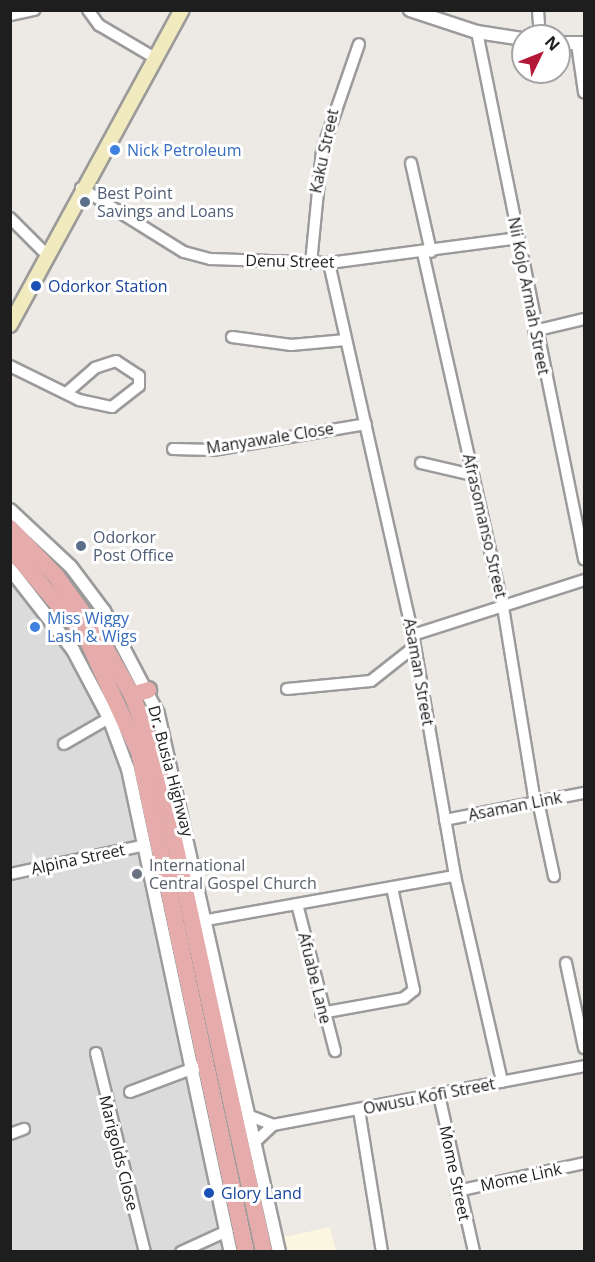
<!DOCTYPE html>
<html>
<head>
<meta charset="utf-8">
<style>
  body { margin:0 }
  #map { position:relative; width:595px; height:1262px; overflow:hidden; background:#ede9e5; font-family:"Open Sans",sans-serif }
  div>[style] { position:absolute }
  .residential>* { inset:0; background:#dcdbdb }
  .education>* { inset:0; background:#fbf6e0 }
  .roads { filter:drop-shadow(2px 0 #9b9b9b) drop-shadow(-2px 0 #9b9b9b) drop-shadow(0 2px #9b9b9b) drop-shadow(0 -2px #9b9b9b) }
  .minor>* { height:10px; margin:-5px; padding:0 5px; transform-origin:5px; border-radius:5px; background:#fff }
  .tertiary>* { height:12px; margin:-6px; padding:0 6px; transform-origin:6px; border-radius:6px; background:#fff }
  .secondary>* { height:14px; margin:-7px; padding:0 7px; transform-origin:7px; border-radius:7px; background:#f1eabf }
  .trunk>* { height:16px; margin:-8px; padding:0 8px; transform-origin:8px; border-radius:8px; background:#e6acac }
  .dots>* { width:16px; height:16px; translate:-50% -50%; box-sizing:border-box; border:3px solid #fff; border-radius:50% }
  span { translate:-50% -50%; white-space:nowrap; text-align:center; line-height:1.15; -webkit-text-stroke:6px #fff; paint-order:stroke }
  .shop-label { font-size:16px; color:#366cbe }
  .left { translate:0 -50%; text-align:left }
  .street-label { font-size:16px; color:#1e1e1e }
  .service-label { font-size:16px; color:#4e5e75 }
  .transit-label { font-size:16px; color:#164399 }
  .worship-label { font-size:16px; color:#5b616d }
  .frame { position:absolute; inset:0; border:12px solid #1e1e1e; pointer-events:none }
  .north { position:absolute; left:511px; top:24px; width:60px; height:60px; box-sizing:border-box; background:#fff; border:2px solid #a5a5a5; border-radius:50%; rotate:47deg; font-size:16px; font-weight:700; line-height:24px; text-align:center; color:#1e1e1e }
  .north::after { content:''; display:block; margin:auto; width:21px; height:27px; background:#b31837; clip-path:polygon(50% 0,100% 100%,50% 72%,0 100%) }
</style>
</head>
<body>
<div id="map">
  <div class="residential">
    <i style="clip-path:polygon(10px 578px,73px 661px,108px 732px,128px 799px,225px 1251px,11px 1251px)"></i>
  </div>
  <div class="education">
    <i style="clip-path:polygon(330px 1227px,336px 1251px,283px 1251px,280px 1238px)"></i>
  </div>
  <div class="roads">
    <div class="minor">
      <i style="left:88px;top:10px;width:19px;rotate:54deg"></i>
      <i style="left:99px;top:25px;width:65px;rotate:30.5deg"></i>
      <i style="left:538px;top:10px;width:26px;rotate:86deg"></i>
      <i style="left:10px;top:15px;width:25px;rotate:-12deg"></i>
      <i style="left:477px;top:32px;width:538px;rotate:78.52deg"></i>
      <i style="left:577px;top:44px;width:49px;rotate:81.7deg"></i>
      <i style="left:411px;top:163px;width:91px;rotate:77.3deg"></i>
      <i style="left:81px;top:188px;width:121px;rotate:31.9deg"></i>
      <i style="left:184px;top:252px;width:28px;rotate:15deg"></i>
      <i style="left:211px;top:259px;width:118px;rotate:1.9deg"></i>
      <i style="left:329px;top:263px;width:191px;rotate:-7.5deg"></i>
      <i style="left:10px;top:218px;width:55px;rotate:45deg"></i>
      <i style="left:423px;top:253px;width:363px;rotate:77.3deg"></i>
      <i style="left:503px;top:607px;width:198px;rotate:80.7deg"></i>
      <i style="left:311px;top:263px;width:113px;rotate:-84.4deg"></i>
      <i style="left:322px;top:151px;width:113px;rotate:-70.9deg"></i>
      <i style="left:329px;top:263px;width:381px;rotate:77.3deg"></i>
      <i style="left:413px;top:635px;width:245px;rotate:80.1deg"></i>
      <i style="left:455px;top:876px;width:211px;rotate:77.1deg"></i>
      <i style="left:534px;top:331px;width:51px;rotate:-13.5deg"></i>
      <i style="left:232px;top:337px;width:60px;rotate:7.7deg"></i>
      <i style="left:291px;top:345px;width:55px;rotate:-5.2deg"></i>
      <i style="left:10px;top:366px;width:77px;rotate:26.2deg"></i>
      <i style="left:79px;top:400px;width:34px;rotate:12deg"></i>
      <i style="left:112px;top:407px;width:34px;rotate:-38deg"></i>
      <i style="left:139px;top:386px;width:10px;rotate:-90deg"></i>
      <i style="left:139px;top:376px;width:27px;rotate:-147deg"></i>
      <i style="left:116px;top:361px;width:22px;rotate:162deg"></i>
      <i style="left:95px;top:368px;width:38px;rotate:139deg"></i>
      <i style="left:173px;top:449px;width:40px;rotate:1.4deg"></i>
      <i style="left:213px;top:450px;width:155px;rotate:-9.6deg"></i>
      <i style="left:421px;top:463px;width:53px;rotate:13deg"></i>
      <i style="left:413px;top:635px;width:180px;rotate:-17.8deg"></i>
      <i style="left:287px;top:689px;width:84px;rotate:-5.4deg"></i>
      <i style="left:371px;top:681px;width:55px;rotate:-38.3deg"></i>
      <i style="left:64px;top:744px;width:52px;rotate:-30deg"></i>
      <i style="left:538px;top:801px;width:77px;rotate:78deg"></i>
      <i style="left:445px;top:820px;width:142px;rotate:-11deg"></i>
      <i style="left:10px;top:874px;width:138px;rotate:-12.1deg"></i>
      <i style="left:297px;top:904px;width:152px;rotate:75.5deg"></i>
      <i style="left:207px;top:920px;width:252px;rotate:-10.1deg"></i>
      <i style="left:566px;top:963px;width:87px;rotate:78deg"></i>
      <i style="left:321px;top:1013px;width:84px;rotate:-10.2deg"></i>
      <i style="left:404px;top:998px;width:13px;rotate:-39deg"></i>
      <i style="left:414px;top:990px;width:105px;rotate:-102.1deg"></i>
      <i style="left:96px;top:1053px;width:205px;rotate:76.2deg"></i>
      <i style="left:130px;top:1092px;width:74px;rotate:-20.6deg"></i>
      <i style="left:439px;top:1095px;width:161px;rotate:77.4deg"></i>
      <i style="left:359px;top:1110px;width:144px;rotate:80.8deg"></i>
      <i style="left:250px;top:1116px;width:25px;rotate:21deg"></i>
      <i style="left:273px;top:1125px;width:317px;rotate:-10.7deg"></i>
      <i style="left:10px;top:1134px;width:15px;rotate:-20deg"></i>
      <i style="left:255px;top:1142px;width:25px;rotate:-43deg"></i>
      <i style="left:457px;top:1191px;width:130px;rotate:-12.4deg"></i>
      <i style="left:181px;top:1252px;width:51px;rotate:-24.5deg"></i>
    </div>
    <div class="tertiary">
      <i style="left:410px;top:10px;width:71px;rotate:18.2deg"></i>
      <i style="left:477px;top:32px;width:47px;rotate:8.7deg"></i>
      <i style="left:559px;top:43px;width:25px"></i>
      <i style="left:10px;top:510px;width:83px;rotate:43.1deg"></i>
      <i style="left:71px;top:567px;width:55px;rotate:53.1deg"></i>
      <i style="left:104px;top:611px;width:116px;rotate:62.3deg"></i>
      <i style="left:158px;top:714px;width:551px;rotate:77.32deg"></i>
      <i style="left:10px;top:569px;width:103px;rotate:52.1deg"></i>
      <i style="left:73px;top:650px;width:77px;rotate:62.1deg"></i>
      <i style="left:109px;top:718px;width:54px;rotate:69.6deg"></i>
      <i style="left:128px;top:769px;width:494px;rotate:78deg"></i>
    </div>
    <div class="secondary">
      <i style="left:10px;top:325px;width:359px;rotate:-61.4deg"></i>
    </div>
    <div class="trunk">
      <i style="left:10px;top:528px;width:66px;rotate:46.2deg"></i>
      <i style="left:56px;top:576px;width:68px;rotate:54deg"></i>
      <i style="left:96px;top:631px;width:73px;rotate:60.6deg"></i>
      <i style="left:132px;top:695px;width:66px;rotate:68.8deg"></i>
      <i style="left:156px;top:757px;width:507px;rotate:77.69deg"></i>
      <i style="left:10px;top:548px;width:117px;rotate:49.5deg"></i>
      <i style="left:86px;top:637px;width:127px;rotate:65.3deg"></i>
      <i style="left:139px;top:752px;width:511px;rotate:77.92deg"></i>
      <i style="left:132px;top:695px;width:17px;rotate:-17deg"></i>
    </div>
  </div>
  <div class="dots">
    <i style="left:115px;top:150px;background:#3f7fe0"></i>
    <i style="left:85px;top:202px;background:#5c6f8a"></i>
    <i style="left:36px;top:286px;background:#1a4fb4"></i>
    <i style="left:81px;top:546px;background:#5c6f8a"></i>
    <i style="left:35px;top:627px;background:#3f7fe0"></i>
    <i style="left:137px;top:874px;background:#6b7280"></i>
    <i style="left:209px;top:1193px;background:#1a4fb4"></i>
  </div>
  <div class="shop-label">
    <span class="left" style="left:127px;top:150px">Nick Petroleum</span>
    <span class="left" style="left:47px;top:627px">Miss Wiggy<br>Lash &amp; Wigs</span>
  </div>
  <div class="street-label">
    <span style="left:324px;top:151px;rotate:-78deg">Kaku Street</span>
    <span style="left:290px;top:261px;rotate:1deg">Denu Street</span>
    <span style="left:529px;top:296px;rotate:79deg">Nii Kojo Armah Street</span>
    <span style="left:270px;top:438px;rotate:-9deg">Manyawale Close</span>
    <span style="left:485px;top:526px;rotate:77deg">Afrasomanso Street</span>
    <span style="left:419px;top:672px;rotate:80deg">Asaman Street</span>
    <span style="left:171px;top:771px;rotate:75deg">Dr. Busia Highway</span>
    <span style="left:515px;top:806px;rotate:-11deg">Asaman Link</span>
    <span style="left:78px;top:859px;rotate:-12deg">Alpina Street</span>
    <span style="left:315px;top:978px;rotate:76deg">Afuabe Lane</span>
    <span style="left:429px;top:1096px;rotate:-11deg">Owusu Kofi Street</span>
    <span style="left:119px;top:1153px;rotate:76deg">Marigolds Close</span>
    <span style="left:455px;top:1173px;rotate:78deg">Mome Street</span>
    <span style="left:521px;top:1177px;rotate:-12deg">Mome Link</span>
  </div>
  <div class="service-label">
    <span class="left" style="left:97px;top:202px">Best Point<br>Savings and Loans</span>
    <span class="left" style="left:93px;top:546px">Odorkor<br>Post Office</span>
  </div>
  <div class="transit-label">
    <span class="left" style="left:48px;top:286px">Odorkor Station</span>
    <span class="left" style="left:221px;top:1193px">Glory Land</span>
  </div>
  <div class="worship-label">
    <span class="left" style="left:149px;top:874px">International<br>Central Gospel Church</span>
  </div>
  <div class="frame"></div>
  <div class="north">N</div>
</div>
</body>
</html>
